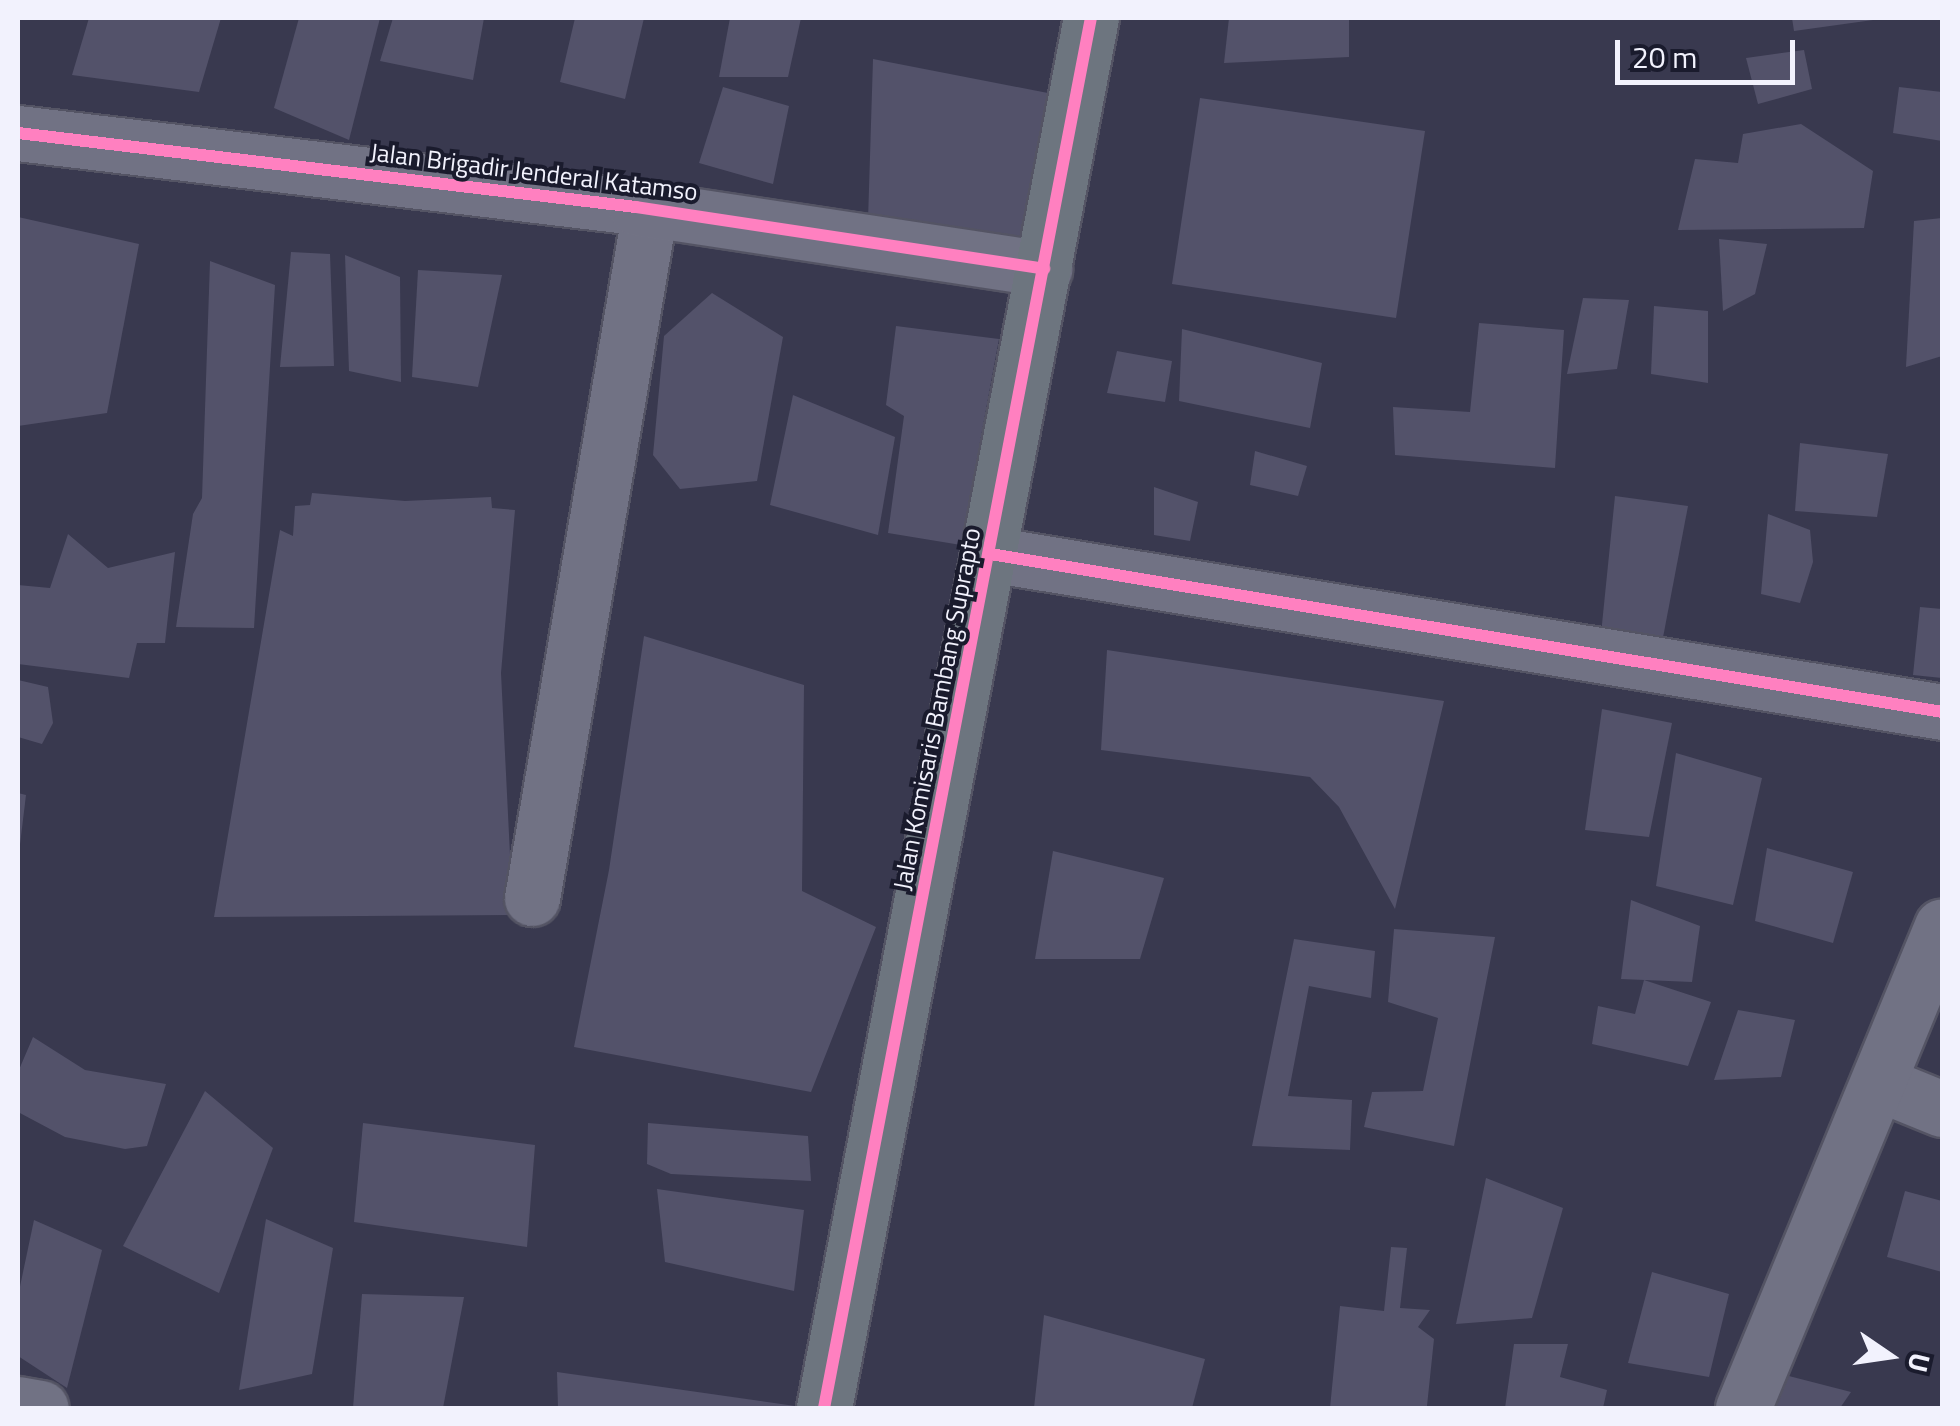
<!DOCTYPE html>
<html>
<head>
<meta charset="utf-8">
<style>
  body { margin:0 }
  #map { position:relative; width:1960px; height:1426px; overflow:hidden; background:#39394f; font-family:"Titillium Web",sans-serif }
  div>[style] { position:absolute }
  .building>* { inset:0; background:#53526a }
  .roads { filter:drop-shadow(2px 0 #545464) drop-shadow(-2px 0 #545464) drop-shadow(0 2px #545464) drop-shadow(0 -2px #545464) }
  .street>* { height:55px; margin:-27.5px; padding:0 27.5px; transform-origin:27.5px; border-radius:27.5px; background:#717284 }
  .secondary>* { height:55px; margin:-27.5px; padding:0 27.5px; transform-origin:27.5px; border-radius:27.5px; background:#717284 }
  .primary>* { height:55px; margin:-27.5px; padding:0 27.5px; transform-origin:27.5px; border-radius:27.5px; background:#6d757f }
  .cycleway>* { height:12px; margin:-6px; padding:0 6px; transform-origin:6px; border-radius:6px; background:#ff80c0 }
  span { translate:-50% -50%; white-space:nowrap; text-align:center; line-height:1.15; -webkit-text-stroke:8px #1a1b2d; paint-order:stroke }
  .street-label { font-size:25px; color:#f2f2fd }
  .frame { position:absolute; inset:0; border:20px solid #f2f2fd; pointer-events:none }
  .north { position:absolute; left:1840px; top:1306px; width:100px; height:100px; -webkit-text-stroke:8px #1a1b2d; paint-order:stroke; rotate:103deg; font-size:28px; font-weight:700; line-height:40px; text-align:center; color:#f2f2fd }
  .north::after { content:''; display:block; margin:auto; width:35px; height:45px; background:#f2f2fd; clip-path:polygon(50% 0,100% 100%,50% 72%,0 100%) }
  .scale { position:absolute; left:1615px; top:40px; width:180px; height:45px; box-sizing:border-box; border:5px solid #f2f2fd; border-top:0; padding-left:12px; font-size:30px; line-height:35px; white-space:nowrap; color:#f2f2fd; -webkit-text-stroke:8px #1a1b2d; paint-order:stroke }
</style>
</head>
<body>
<div id="map">
  <div class="building">
    <i style="clip-path:polygon(89px 18px,221px 18px,199px 92px,72px 75px)"></i>
    <i style="clip-path:polygon(299px 18px,380px 18px,349px 140px,274px 108px)"></i>
    <i style="clip-path:polygon(393px 18px,484px 18px,473px 80px,380px 61px)"></i>
    <i style="clip-path:polygon(575px 18px,644px 18px,625px 99px,560px 82px)"></i>
    <i style="clip-path:polygon(730px 18px,801px 18px,788px 77px,719px 77px)"></i>
    <i style="clip-path:polygon(1229px 18px,1349px 18px,1349px 57px,1224px 63px)"></i>
    <i style="clip-path:polygon(1792px 18px,1873px 18px,1873px 20px,1794px 31px)"></i>
    <i style="clip-path:polygon(1804px 50px,1812px 89px,1758px 104px,1746px 58px)"></i>
    <i style="clip-path:polygon(873px 59px,1053px 94px,1023px 231px,1006px 253px,868px 221px)"></i>
    <i style="clip-path:polygon(723px 87px,789px 106px,773px 184px,699px 163px)"></i>
    <i style="clip-path:polygon(1899px 87px,1942px 92px,1942px 141px,1893px 133px)"></i>
    <i style="clip-path:polygon(1200px 98px,1425px 131px,1396px 318px,1172px 284px)"></i>
    <i style="clip-path:polygon(1801px 124px,1873px 171px,1864px 228px,1678px 230px,1695px 159px,1738px 163px,1743px 134px)"></i>
    <i style="clip-path:polygon(18px 217px,139px 244px,107px 413px,18px 426px)"></i>
    <i style="clip-path:polygon(1942px 218px,1942px 356px,1906px 367px,1914px 221px)"></i>
    <i style="clip-path:polygon(1719px 239px,1767px 244px,1755px 294px,1723px 311px)"></i>
    <i style="clip-path:polygon(291px 252px,330px 254px,334px 366px,280px 367px)"></i>
    <i style="clip-path:polygon(345px 255px,400px 277px,401px 382px,349px 371px)"></i>
    <i style="clip-path:polygon(210px 261px,275px 285px,254px 628px,176px 627px,193px 514px,202px 498px)"></i>
    <i style="clip-path:polygon(418px 270px,502px 275px,478px 387px,412px 377px)"></i>
    <i style="clip-path:polygon(712px 293px,783px 337px,757px 481px,680px 489px,653px 455px,664px 336px)"></i>
    <i style="clip-path:polygon(1583px 298px,1629px 300px,1617px 369px,1567px 374px)"></i>
    <i style="clip-path:polygon(1654px 306px,1708px 311px,1708px 383px,1651px 374px)"></i>
    <i style="clip-path:polygon(1479px 323px,1564px 330px,1555px 468px,1395px 455px,1393px 407px,1470px 412px)"></i>
    <i style="clip-path:polygon(896px 326px,999px 339px,961px 545px,888px 533px,904px 416px,886px 405px)"></i>
    <i style="clip-path:polygon(1182px 329px,1322px 363px,1310px 428px,1179px 401px)"></i>
    <i style="clip-path:polygon(1117px 351px,1172px 361px,1165px 402px,1107px 393px)"></i>
    <i style="clip-path:polygon(793px 395px,895px 437px,878px 535px,770px 505px)"></i>
    <i style="clip-path:polygon(1800px 443px,1888px 454px,1877px 517px,1795px 511px)"></i>
    <i style="clip-path:polygon(1255px 451px,1307px 466px,1298px 496px,1250px 485px)"></i>
    <i style="clip-path:polygon(1154px 487px,1198px 502px,1190px 541px,1154px 535px)"></i>
    <i style="clip-path:polygon(312px 493px,405px 501px,491px 497px,492px 508px,515px 510px,501px 673px,513px 915px,214px 917px,280px 530px,293px 536px,295px 506px,310px 505px)"></i>
    <i style="clip-path:polygon(1615px 496px,1688px 506px,1661px 648px,1601px 634px)"></i>
    <i style="clip-path:polygon(1768px 514px,1810px 530px,1813px 562px,1800px 603px,1761px 594px)"></i>
    <i style="clip-path:polygon(68px 534px,108px 568px,175px 552px,165px 643px,137px 643px,129px 678px,18px 664px,18px 585px,50px 588px)"></i>
    <i style="clip-path:polygon(1920px 607px,1942px 609px,1942px 678px,1913px 675px)"></i>
    <i style="clip-path:polygon(644px 636px,804px 685px,802px 891px,876px 927px,811px 1092px,574px 1047px,609px 870px)"></i>
    <i style="clip-path:polygon(1107px 650px,1444px 701px,1395px 909px,1339px 807px,1310px 777px,1101px 750px)"></i>
    <i style="clip-path:polygon(18px 680px,48px 687px,53px 723px,42px 744px,18px 737px)"></i>
    <i style="clip-path:polygon(1602px 709px,1672px 723px,1649px 837px,1585px 830px)"></i>
    <i style="clip-path:polygon(1676px 753px,1762px 778px,1733px 905px,1656px 886px)"></i>
    <i style="clip-path:polygon(18px 793px,26px 795px,18px 861px)"></i>
    <i style="clip-path:polygon(1767px 848px,1853px 872px,1833px 943px,1755px 921px)"></i>
    <i style="clip-path:polygon(1053px 851px,1164px 878px,1140px 959px,1035px 959px)"></i>
    <i style="clip-path:polygon(1631px 900px,1700px 926px,1692px 982px,1621px 979px)"></i>
    <i style="clip-path:polygon(1394px 929px,1495px 937px,1454px 1146px,1364px 1127px,1372px 1092px,1423px 1091px,1438px 1018px,1388px 1002px)"></i>
    <i style="clip-path:polygon(1294px 939px,1375px 951px,1371px 998px,1309px 986px,1288px 1096px,1352px 1100px,1350px 1150px,1252px 1146px)"></i>
    <i style="clip-path:polygon(1644px 980px,1711px 1002px,1688px 1066px,1592px 1044px,1598px 1006px,1635px 1014px)"></i>
    <i style="clip-path:polygon(1738px 1010px,1795px 1020px,1781px 1077px,1714px 1080px)"></i>
    <i style="clip-path:polygon(33px 1037px,85px 1070px,166px 1084px,147px 1146px,125px 1149px,65px 1137px,18px 1112px,18px 1072px)"></i>
    <i style="clip-path:polygon(205px 1091px,273px 1148px,219px 1293px,123px 1246px)"></i>
    <i style="clip-path:polygon(363px 1123px,535px 1145px,527px 1247px,354px 1222px)"></i>
    <i style="clip-path:polygon(648px 1123px,808px 1136px,811px 1181px,671px 1174px,647px 1164px)"></i>
    <i style="clip-path:polygon(1486px 1178px,1563px 1208px,1532px 1318px,1456px 1324px)"></i>
    <i style="clip-path:polygon(657px 1189px,804px 1210px,794px 1291px,665px 1262px)"></i>
    <i style="clip-path:polygon(1905px 1191px,1942px 1201px,1942px 1272px,1887px 1257px)"></i>
    <i style="clip-path:polygon(266px 1219px,333px 1248px,312px 1374px,239px 1390px)"></i>
    <i style="clip-path:polygon(34px 1220px,102px 1250px,67px 1388px,18px 1356px,18px 1296px)"></i>
    <i style="clip-path:polygon(1391px 1247px,1407px 1248px,1400px 1308px,1430px 1310px,1418px 1327px,1434px 1339px,1427px 1406px,1330px 1408px,1340px 1306px,1384px 1311px)"></i>
    <i style="clip-path:polygon(1652px 1272px,1729px 1294px,1709px 1377px,1628px 1363px)"></i>
    <i style="clip-path:polygon(362px 1294px,464px 1297px,443px 1408px,353px 1408px)"></i>
    <i style="clip-path:polygon(1044px 1315px,1205px 1359px,1192px 1408px,1034px 1408px)"></i>
    <i style="clip-path:polygon(1514px 1344px,1568px 1344px,1560px 1377px,1607px 1390px,1603px 1408px,1505px 1408px)"></i>
    <i style="clip-path:polygon(557px 1372px,795px 1406px,795px 1408px,558px 1408px)"></i>
    <i style="clip-path:polygon(1785px 1375px,1851px 1392px,1840px 1408px,1776px 1408px)"></i>
  </div>
  <div class="roads">
    <div class="street">
      <i style="left:990px;top:554px;width:965px;rotate:9.42deg"></i>
      <i style="left:532px;top:898px;width:699px;rotate:-80.28deg"></i>
      <i style="left:1878px;top:1083px;width:69px;rotate:22.1deg"></i>
      <i style="left:18px;top:1404px;width:23px;rotate:10deg"></i>
      <i style="left:1743px;top:1408px;width:521px;rotate:-67.57deg"></i>
    </div>
    <div class="secondary">
      <i style="left:18px;top:133px;width:622px;rotate:6.83deg"></i>
      <i style="left:636px;top:207px;width:413px;rotate:8.6deg"></i>
    </div>
    <div class="primary">
      <i style="left:824px;top:1408px;width:1415px;rotate:-79.13deg"></i>
    </div>
  </div>
  <div class="cycleway">
    <i style="left:18px;top:133px;width:622px;rotate:6.83deg"></i>
    <i style="left:636px;top:207px;width:413px;rotate:8.6deg"></i>
    <i style="left:990px;top:554px;width:965px;rotate:9.42deg"></i>
    <i style="left:824px;top:1408px;width:1415px;rotate:-79.13deg"></i>
  </div>
  <div class="street-label">
    <span style="left:534px;top:172px;rotate:7deg">Jalan Brigadir Jenderal Katamso</span>
    <span style="left:937px;top:709px;rotate:-79deg">Jalan Komisaris Bambang Suprapto</span>
  </div>
  <div class="frame"></div>
  <div class="north">U</div>
  <div class="scale">20 m</div>
</div>
</body>
</html>
